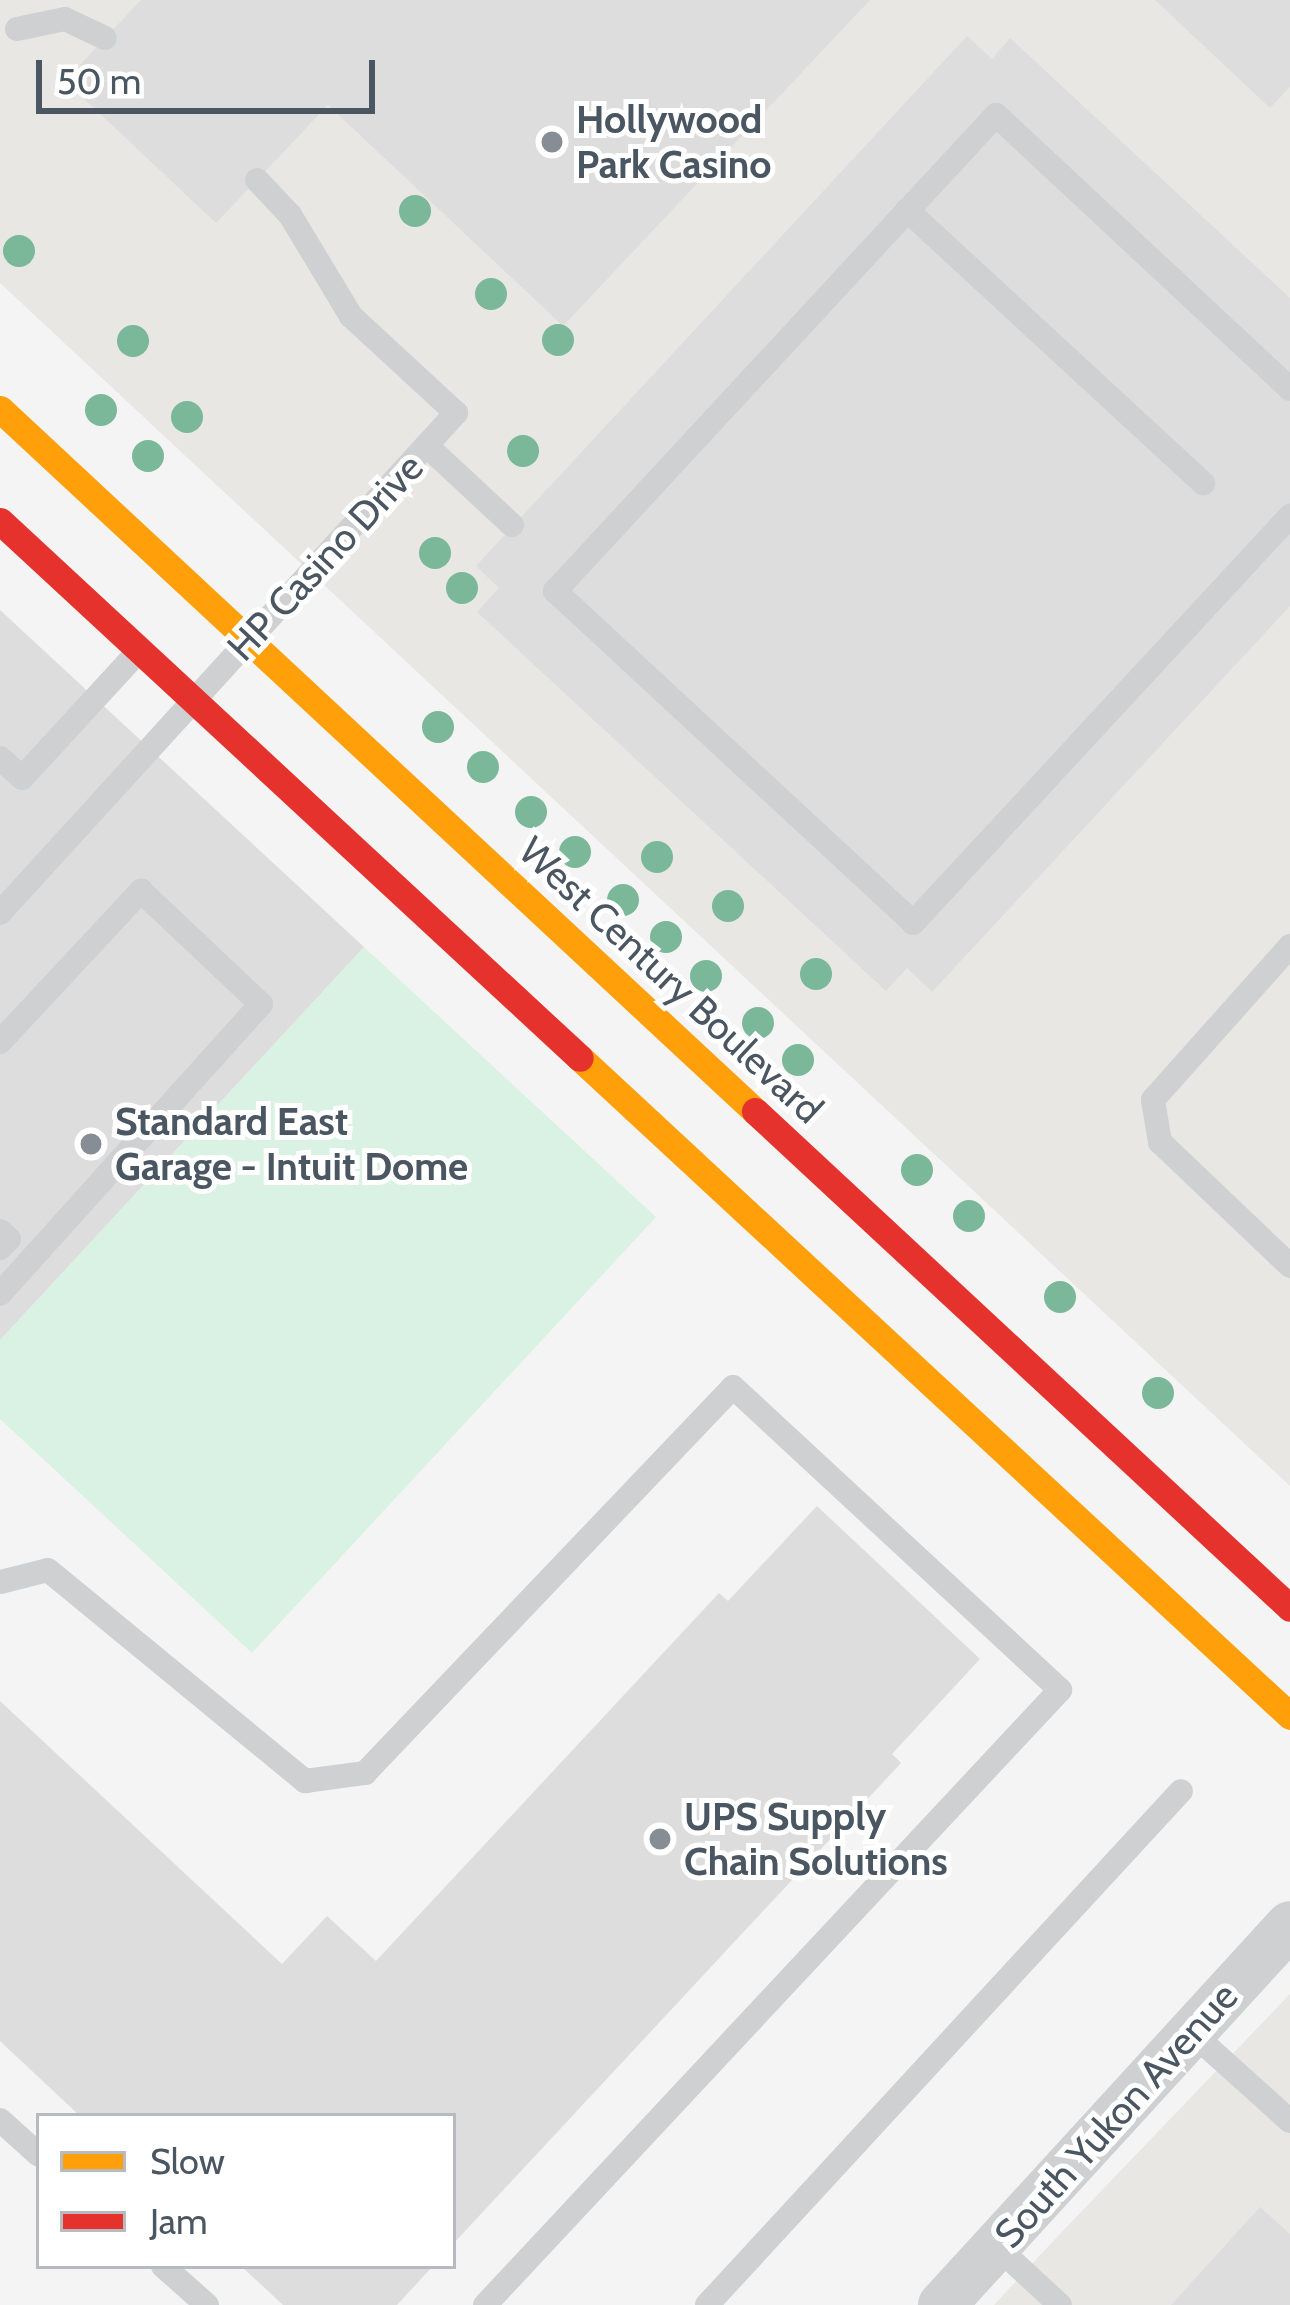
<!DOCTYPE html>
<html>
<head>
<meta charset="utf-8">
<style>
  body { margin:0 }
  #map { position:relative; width:1290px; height:2305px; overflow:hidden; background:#f4f4f4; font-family:Cabin,sans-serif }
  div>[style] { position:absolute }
  .commercial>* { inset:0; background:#e8e7e3 }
  .green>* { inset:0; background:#d9f2e3 }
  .building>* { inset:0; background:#ddddde }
  .lane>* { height:24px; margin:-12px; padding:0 12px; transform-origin:12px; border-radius:12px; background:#ced0d2 }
  .street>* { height:48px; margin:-24px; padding:0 24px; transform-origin:24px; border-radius:24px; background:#ced0d2 }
  .slow>* { height:27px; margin:-13.5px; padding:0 13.5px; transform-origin:13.5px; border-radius:13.5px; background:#ff9f0a }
  .jam>* { height:27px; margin:-13.5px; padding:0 13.5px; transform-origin:13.5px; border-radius:13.5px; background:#e5322d }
  .trees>* { width:32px; height:32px; margin:-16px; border-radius:50%; background:#7ab899 }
  .dots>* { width:33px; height:33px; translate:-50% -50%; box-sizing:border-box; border:6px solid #fff; border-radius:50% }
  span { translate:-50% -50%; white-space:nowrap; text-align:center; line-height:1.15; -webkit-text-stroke:10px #fff; paint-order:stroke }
  .poi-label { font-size:39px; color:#4a5661; font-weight:700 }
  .left { translate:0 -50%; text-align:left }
  .street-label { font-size:39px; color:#4a5661 }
  .legend { position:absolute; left:36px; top:2113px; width:420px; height:156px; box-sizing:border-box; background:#fff; border:3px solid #b7bbc0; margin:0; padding:15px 21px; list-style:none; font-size:36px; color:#4a5661 }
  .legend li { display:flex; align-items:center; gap:24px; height:60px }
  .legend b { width:60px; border:3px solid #b7bbc0 }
  .scale { position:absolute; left:36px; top:60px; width:339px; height:54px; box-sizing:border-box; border:6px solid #4a5661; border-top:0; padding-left:15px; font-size:36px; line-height:42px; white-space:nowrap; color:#4a5661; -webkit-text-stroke:9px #fff; paint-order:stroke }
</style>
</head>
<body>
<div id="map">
  <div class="commercial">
    <i style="clip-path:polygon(0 0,1290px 0,1290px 1486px,0 283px)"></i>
    <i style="clip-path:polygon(1290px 1994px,1290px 2305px,994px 2305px,1058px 2236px)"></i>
  </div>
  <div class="green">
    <i style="clip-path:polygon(364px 947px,656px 1217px,252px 1653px,0 1419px,0 1340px)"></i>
  </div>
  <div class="building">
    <i style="clip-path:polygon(141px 0,870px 0,563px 326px,328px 105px,216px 223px,65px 81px)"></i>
    <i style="clip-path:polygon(1155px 0,1290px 0,1290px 87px,1270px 108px)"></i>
    <i style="clip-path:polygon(967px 36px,992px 59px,1010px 38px,1290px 298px,1290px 606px,932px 992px,907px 968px,886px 991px,477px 612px,499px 588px,476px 566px)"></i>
    <i style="clip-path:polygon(0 610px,364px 947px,0 1340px)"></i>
    <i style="clip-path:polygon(817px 1506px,980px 1659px,892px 1754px,901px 1763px,453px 2244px,453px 2116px,80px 2116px,0 2041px,0 1701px,282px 1964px,327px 1916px,376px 1961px,719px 1593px,728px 1601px)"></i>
    <i style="clip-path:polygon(1260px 2207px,1290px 2234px,1290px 2305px,1171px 2305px)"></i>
    <i style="clip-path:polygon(241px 2266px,433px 2266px,397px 2305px,283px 2305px)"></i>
  </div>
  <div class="lane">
    <i style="left:17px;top:29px;width:49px;rotate:-11.8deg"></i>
    <i style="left:65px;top:19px;width:44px;rotate:25.4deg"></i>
    <i style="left:907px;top:210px;width:403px;rotate:42.7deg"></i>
    <i style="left:1290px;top:389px;width:402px;rotate:-137deg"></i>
    <i style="left:996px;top:115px;width:649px;rotate:132.81deg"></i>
    <i style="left:555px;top:591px;width:488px;rotate:42.8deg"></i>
    <i style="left:913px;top:923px;width:555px;rotate:-47.19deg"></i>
    <i style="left:427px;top:446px;width:116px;rotate:42.9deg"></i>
    <i style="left:0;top:758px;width:30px;rotate:42deg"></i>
    <i style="left:22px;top:778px;width:171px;rotate:-47.4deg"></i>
    <i style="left:0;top:913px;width:677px;rotate:-47.64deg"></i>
    <i style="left:456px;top:413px;width:143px;rotate:-137.3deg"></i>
    <i style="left:351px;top:316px;width:118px;rotate:-121.1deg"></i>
    <i style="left:290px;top:215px;width:48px;rotate:-133.3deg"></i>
    <i style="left:1290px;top:946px;width:206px;rotate:131.7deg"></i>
    <i style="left:1153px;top:1100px;width:43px;rotate:80.5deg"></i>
    <i style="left:1160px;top:1142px;width:180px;rotate:43.6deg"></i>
    <i style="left:0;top:1042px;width:207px;rotate:-47deg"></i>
    <i style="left:141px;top:891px;width:165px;rotate:43.3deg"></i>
    <i style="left:261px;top:1004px;width:390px;rotate:132deg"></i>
    <i style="left:0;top:1231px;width:12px;rotate:42deg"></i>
    <i style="left:9px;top:1239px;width:13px;rotate:135deg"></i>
    <i style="left:0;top:1582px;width:49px;rotate:-14deg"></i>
    <i style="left:48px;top:1570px;width:333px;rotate:39.4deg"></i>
    <i style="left:305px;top:1781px;width:61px;rotate:-7.6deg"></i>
    <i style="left:365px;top:1773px;width:533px;rotate:-46.37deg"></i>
    <i style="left:733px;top:1387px;width:446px;rotate:42.8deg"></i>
    <i style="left:1060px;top:1690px;width:842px;rotate:133.07deg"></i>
    <i style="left:1191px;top:2032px;width:133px;rotate:42deg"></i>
    <i style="left:0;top:2120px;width:52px;rotate:41.9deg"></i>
    <i style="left:996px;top:2246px;width:87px;rotate:42.7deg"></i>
    <i style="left:163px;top:2266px;width:59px;rotate:41.6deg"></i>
    <i style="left:707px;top:2305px;width:699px;rotate:-47.32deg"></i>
  </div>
  <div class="street">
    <i style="left:942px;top:2305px;width:515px;rotate:-47.52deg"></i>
  </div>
  <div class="slow">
    <i style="left:0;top:409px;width:1031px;rotate:42.92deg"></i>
    <i style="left:580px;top:1058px;width:968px;rotate:42.82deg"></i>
  </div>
  <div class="jam">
    <i style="left:0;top:521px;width:790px;rotate:42.8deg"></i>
    <i style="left:755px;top:1111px;width:730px;rotate:42.89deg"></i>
  </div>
  <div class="trees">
    <i style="left:415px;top:211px"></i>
    <i style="left:19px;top:251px"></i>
    <i style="left:491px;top:294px"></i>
    <i style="left:558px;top:340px"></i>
    <i style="left:133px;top:341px"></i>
    <i style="left:101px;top:410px"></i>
    <i style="left:187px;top:417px"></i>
    <i style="left:523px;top:451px"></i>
    <i style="left:148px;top:456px"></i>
    <i style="left:435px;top:553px"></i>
    <i style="left:462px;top:588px"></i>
    <i style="left:438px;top:727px"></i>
    <i style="left:483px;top:767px"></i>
    <i style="left:531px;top:812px"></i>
    <i style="left:575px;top:852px"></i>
    <i style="left:657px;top:857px"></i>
    <i style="left:623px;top:900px"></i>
    <i style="left:728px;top:906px"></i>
    <i style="left:666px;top:937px"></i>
    <i style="left:816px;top:974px"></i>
    <i style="left:706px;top:976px"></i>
    <i style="left:758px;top:1023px"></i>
    <i style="left:798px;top:1060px"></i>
    <i style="left:917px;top:1170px"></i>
    <i style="left:969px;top:1216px"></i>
    <i style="left:1060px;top:1297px"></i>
    <i style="left:1158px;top:1393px"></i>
  </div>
  <div class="dots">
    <i style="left:552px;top:142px;background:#868d94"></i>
    <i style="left:91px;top:1144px;background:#868d94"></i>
    <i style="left:660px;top:1839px;background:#868d94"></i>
  </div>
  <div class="poi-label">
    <span class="left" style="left:576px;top:142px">Hollywood<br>Park Casino</span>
    <span class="left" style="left:115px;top:1144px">Standard East<br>Garage - Intuit Dome</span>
    <span class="left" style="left:684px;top:1839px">UPS Supply<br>Chain Solutions</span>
  </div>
  <div class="street-label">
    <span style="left:325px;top:557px;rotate:-47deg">HP Casino Drive</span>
    <span style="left:671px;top:980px;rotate:43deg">West Century Boulevard</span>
    <span style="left:1116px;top:2115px;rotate:-48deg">South Yukon Avenue</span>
  </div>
  <ul class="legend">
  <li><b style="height:15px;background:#ff9f0a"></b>Slow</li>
  <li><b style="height:15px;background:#e5322d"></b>Jam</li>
  </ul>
  <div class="scale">50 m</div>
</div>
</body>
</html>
